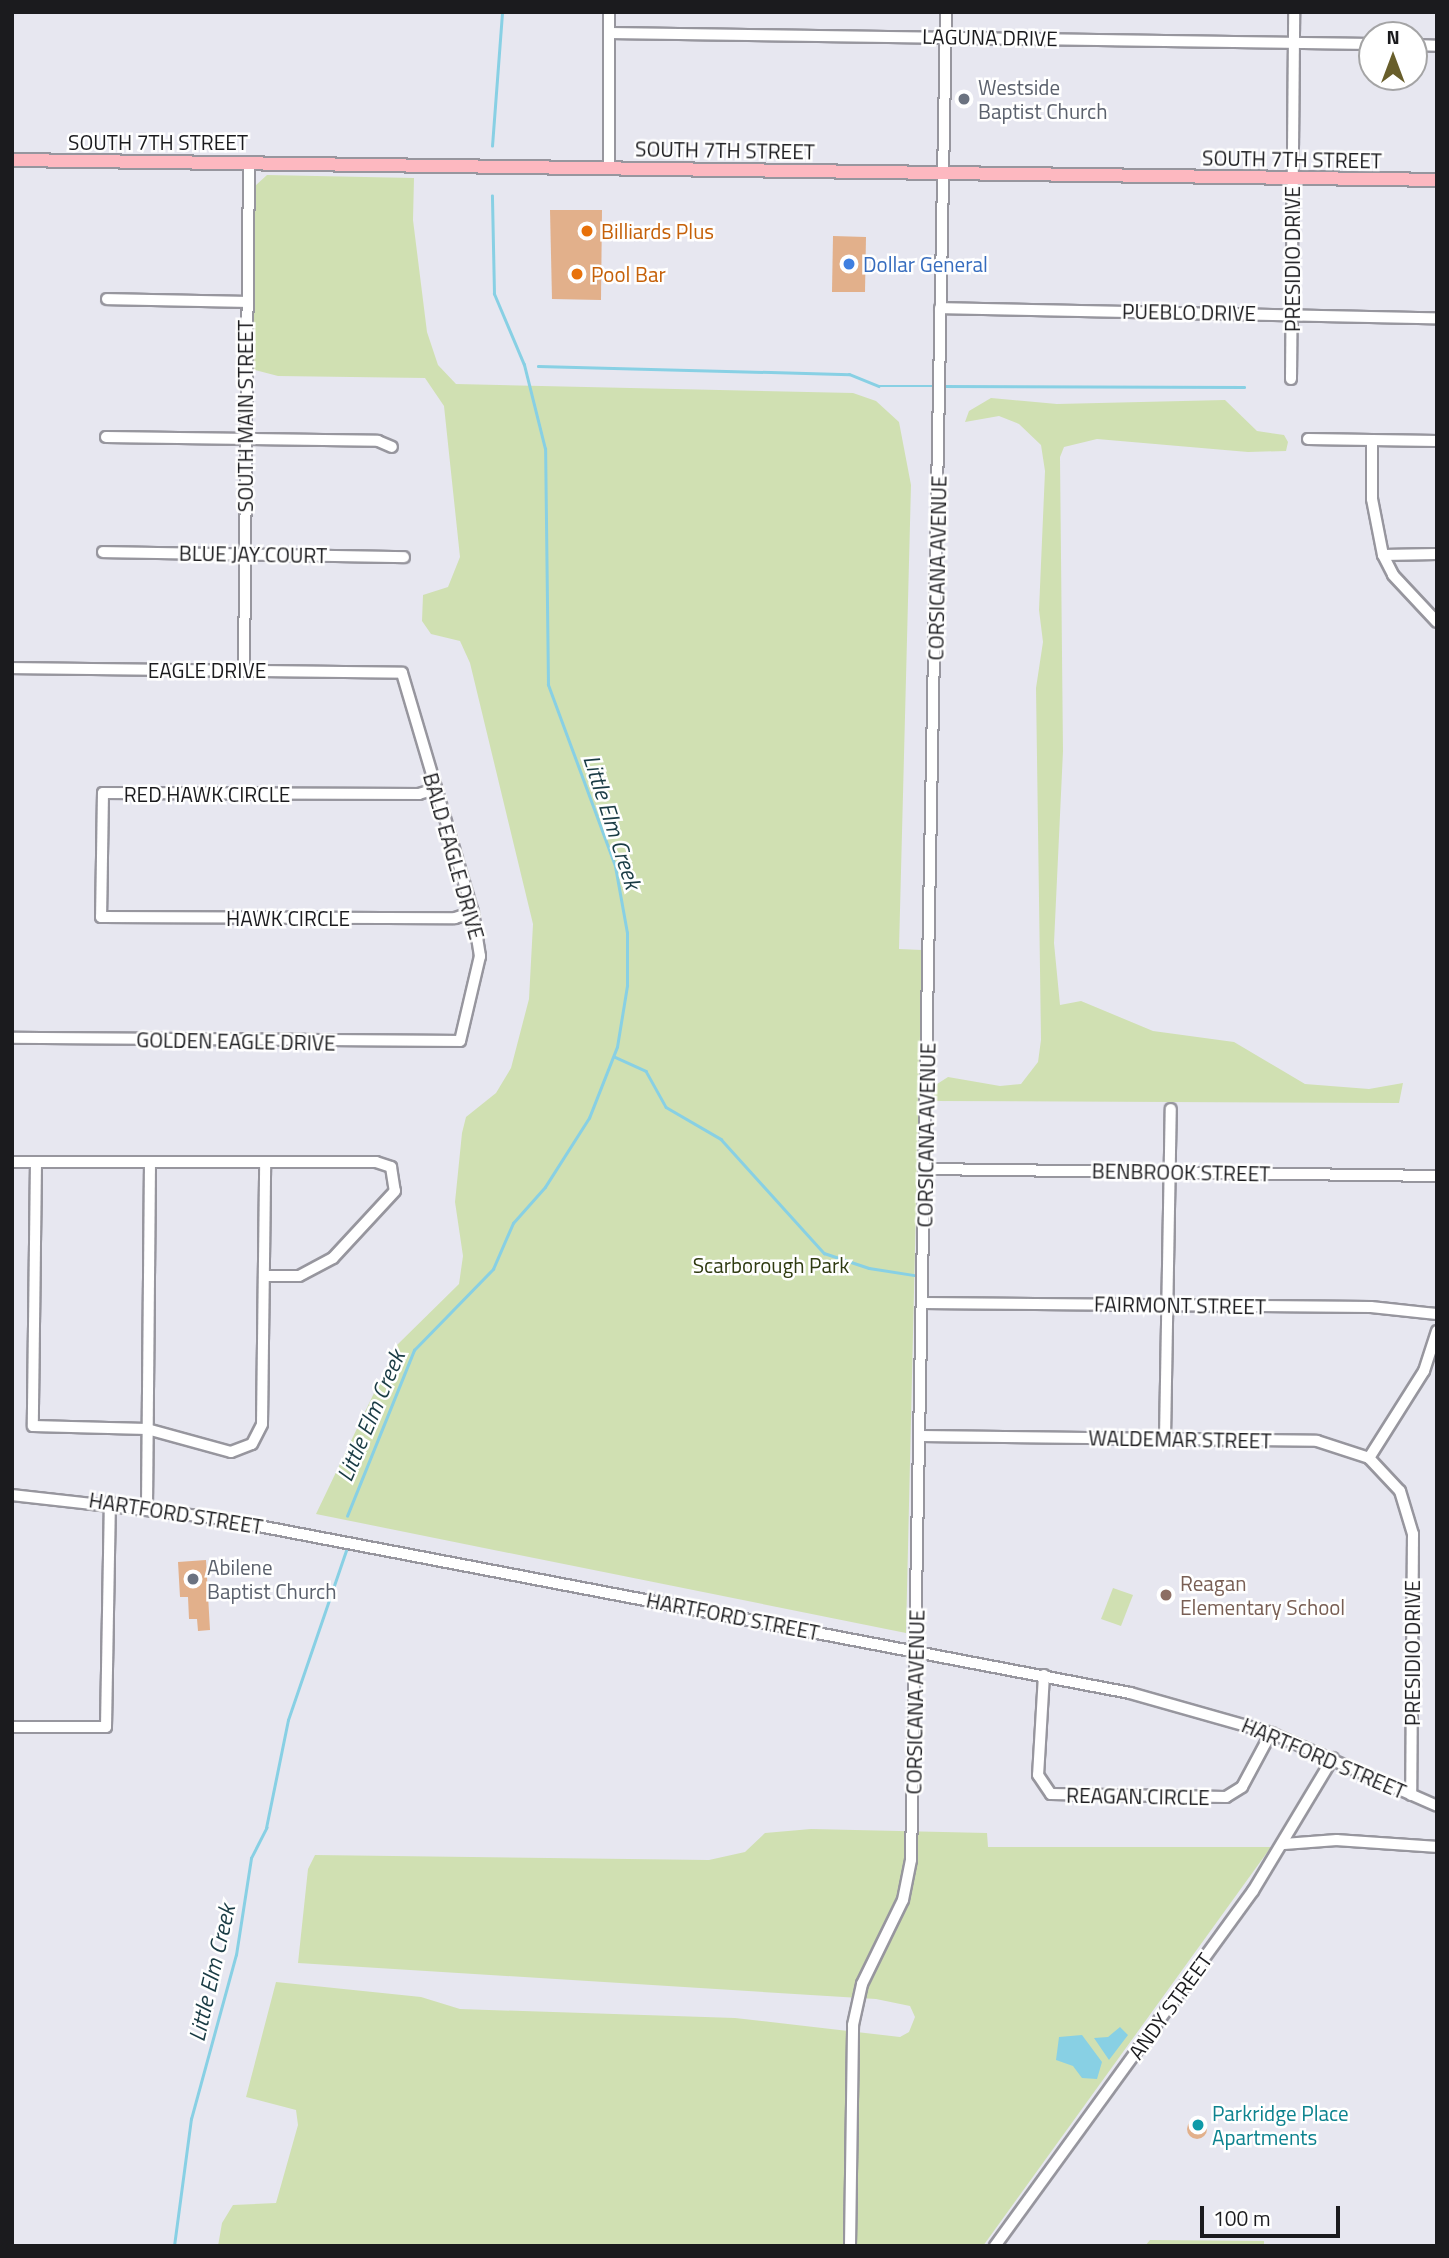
<!DOCTYPE html>
<html>
<head>
<meta charset="utf-8">
<style>
  body { margin:0 }
  #map { position:relative; width:1449px; height:2258px; overflow:hidden; background:#e7e7f0; font-family:"Titillium Web",sans-serif }
  div>[style] { position:absolute }
  .green>* { inset:0; background:#d0e0b2 }
  .water>* { inset:0; background:#88d0e4 }
  .stream>* { height:2.5px; margin:-1.25px; padding:0 1.25px; transform-origin:1.25px; border-radius:1.25px; background:#88d0e4 }
  .building>* { inset:0; background:#e2b08b }
  .round { border-radius:50% }
  .roads { filter:drop-shadow(2px 0 #97969e) drop-shadow(-2px 0 #97969e) drop-shadow(0 2px #97969e) drop-shadow(0 -2px #97969e) }
  .minor>* { height:10px; margin:-5px; padding:0 5px; transform-origin:5px; border-radius:5px; background:#fff }
  .major>* { height:12px; margin:-6px; padding:0 6px; transform-origin:6px; border-radius:6px; background:#fdb8c0 }
  .dots>* { width:19px; height:19px; translate:-50% -50%; box-sizing:border-box; border:4px solid #fff; border-radius:50% }
  span { translate:-50% -50%; white-space:nowrap; text-align:center; line-height:1.15; -webkit-text-stroke:5px #fff; paint-order:stroke }
  .street-label { font-size:21px; color:#1b1b1e }
  .worship-label { font-size:21px; color:#5b616d }
  .left { translate:0 -50%; text-align:left }
  .food-label { font-size:21px; color:#c56008 }
  .shop-label { font-size:21px; color:#366cbe }
  .park-label { font-size:21px; color:#2f3b11 }
  .education-label { font-size:21px; color:#785e54 }
  .culture-label { font-size:21px; color:#0d838f }
  .water-label { font-size:23px; color:#193b44; font-style:italic }
  .frame { position:absolute; inset:0; border:14px solid #1b1b1e; pointer-events:none }
  .north { position:absolute; left:1358px; top:21px; width:70px; height:70px; box-sizing:border-box; background:#fff; border:2px solid #a4a4a5; border-radius:50%; rotate:0deg; font-size:19px; font-weight:700; line-height:28px; text-align:center; color:#1b1b1e }
  .north::after { content:''; display:block; margin:auto; width:24px; height:32px; background:#685e2b; clip-path:polygon(50% 0,100% 100%,50% 72%,0 100%) }
  .scale { position:absolute; left:1200px; top:2206px; width:140px; height:32px; box-sizing:border-box; border:4px solid #1b1b1e; border-top:0; padding-left:9px; font-size:21px; line-height:24px; white-space:nowrap; color:#1b1b1e; -webkit-text-stroke:5px #fff; paint-order:stroke }
</style>
</head>
<body>
<div id="map">
  <div class="green">
    <i style="clip-path:polygon(267px 175px,414px 178px,413px 220px,427px 332px,438px 365px,456px 384px,853px 393px,876px 401px,899px 422px,911px 485px,899px 949px,922px 950px,906px 1633px,316px 1514px,397px 1345px,459px 1284px,463px 1256px,455px 1202px,462px 1133px,466px 1117px,496px 1093px,511px 1068px,529px 999px,533px 924px,470px 663px,460px 641px,431px 634px,422px 621px,423px 595px,448px 587px,460px 557px,444px 406px,425px 378px,278px 376px,251px 369px,253px 210px,255px 186px)"></i>
    <i style="clip-path:polygon(991px 398px,1057px 404px,1225px 400px,1257px 431px,1284px 435px,1288px 442px,1286px 451px,1248px 452px,1097px 439px,1064px 447px,1060px 457px,1063px 751px,1054px 943px,1060px 1005px,1081px 1001px,1153px 1031px,1234px 1042px,1305px 1084px,1369px 1089px,1403px 1083px,1399px 1103px,933px 1101px,934px 1086px,948px 1077px,1000px 1086px,1021px 1084px,1038px 1062px,1041px 1040px,1036px 688px,1043px 642px,1039px 610px,1045px 471px,1041px 445px,1019px 424px,999px 416px,965px 422px,969px 411px)"></i>
    <i style="clip-path:polygon(1113px 1588px,1133px 1595px,1121px 1626px,1101px 1619px)"></i>
    <i style="clip-path:polygon(811px 1829px,987px 1833px,988px 1847px,1271px 1847px,983px 2246px,218px 2246px,222px 2223px,233px 2205px,276px 2203px,298px 2125px,296px 2110px,246px 2097px,276px 1982px,421px 1997px,460px 2009px,735px 2018px,900px 2037px,909px 2032px,915px 2017px,910px 2006px,876px 1999px,298px 1963px,308px 1869px,315px 1855px,709px 1860px,745px 1852px,765px 1833px)"></i>
    <i style="clip-path:polygon(1150px 2240px,1264px 2241px,1264px 2246px,1145px 2246px)"></i>
  </div>
  <div class="water">
    <i style="clip-path:polygon(1120px 2027px,1128px 2035px,1109px 2060px,1094px 2038px,1108px 2037px)"></i>
    <i style="clip-path:polygon(1082px 2035px,1102px 2062px,1097px 2079px,1082px 2078px,1073px 2066px,1056px 2060px,1059px 2037px)"></i>
  </div>
  <div class="stream">
    <i style="left:492px;top:146px;width:134px;rotate:-85.7deg"></i>
    <i style="left:538px;top:366px;width:311px;rotate:1.5deg"></i>
    <i style="left:849px;top:374px;width:32px;rotate:22deg"></i>
    <i style="left:879px;top:386px;width:55px"></i>
    <i style="left:941px;top:386px;width:303px;rotate:0.2deg"></i>
    <i style="left:615px;top:1057px;width:34px;rotate:24deg"></i>
    <i style="left:646px;top:1071px;width:41px;rotate:60.9deg"></i>
    <i style="left:666px;top:1107px;width:64px;rotate:30.2deg"></i>
    <i style="left:721px;top:1139px;width:154px;rotate:47.9deg"></i>
    <i style="left:824px;top:1253px;width:47px;rotate:18.4deg"></i>
    <i style="left:869px;top:1268px;width:52px;rotate:8.9deg"></i>
    <i style="left:347px;top:1516px;width:179px;rotate:-68deg"></i>
    <i style="left:414px;top:1350px;width:113px;rotate:-45.7deg"></i>
    <i style="left:493px;top:1269px;width:50px;rotate:-66.5deg"></i>
    <i style="left:513px;top:1223px;width:48px;rotate:-48.4deg"></i>
    <i style="left:545px;top:1187px;width:82px;rotate:-57.5deg"></i>
    <i style="left:589px;top:1118px;width:76px;rotate:-68.5deg"></i>
    <i style="left:617px;top:1047px;width:62px;rotate:-80.7deg"></i>
    <i style="left:627px;top:986px;width:53px;rotate:-90deg"></i>
    <i style="left:627px;top:933px;width:68px;rotate:-100.2deg"></i>
    <i style="left:615px;top:866px;width:193px;rotate:-110.3deg"></i>
    <i style="left:548px;top:685px;width:236px;rotate:-90.7deg"></i>
    <i style="left:545px;top:449px;width:87px;rotate:-104deg"></i>
    <i style="left:524px;top:365px;width:77px;rotate:-112.9deg"></i>
    <i style="left:494px;top:294px;width:98px;rotate:-91.2deg"></i>
    <i style="left:174px;top:2246px;width:128px;rotate:-82.4deg"></i>
    <i style="left:191px;top:2119px;width:170px;rotate:-74.7deg"></i>
    <i style="left:236px;top:1955px;width:98px;rotate:-81.2deg"></i>
    <i style="left:251px;top:1858px;width:34px;rotate:-63deg"></i>
    <i style="left:266px;top:1828px;width:110px;rotate:-78.5deg"></i>
    <i style="left:288px;top:1720px;width:179px;rotate:-71.1deg"></i>
  </div>
  <div class="building">
    <i style="clip-path:polygon(550px 210px,602px 210px,601px 300px,552px 299px)"></i>
    <i style="clip-path:polygon(833px 236px,866px 237px,865px 292px,832px 292px)"></i>
    <i style="clip-path:polygon(206px 1560px,210px 1630px,198px 1631px,197px 1619px,189px 1619px,188px 1597px,180px 1597px,178px 1562px)"></i>
    <i class="round" style="left:1187px;top:2119px;width:20px;height:20px"></i>
  </div>
  <div class="roads">
    <div class="minor">
      <i style="left:609px;top:33px;width:763px;rotate:0.83deg"></i>
      <i style="left:1414px;top:45px;width:23px;rotate:2deg"></i>
      <i style="left:609px;top:167px;width:155px;rotate:-90deg"></i>
      <i style="left:107px;top:299px;width:138px;rotate:1.2deg"></i>
      <i style="left:940px;top:308px;width:497px;rotate:1.2deg"></i>
      <i style="left:1291px;top:379px;width:367px;rotate:-89.5deg"></i>
      <i style="left:106px;top:437px;width:272px;rotate:0.8deg"></i>
      <i style="left:378px;top:441px;width:15px;rotate:23deg"></i>
      <i style="left:1308px;top:439px;width:129px;rotate:0.9deg"></i>
      <i style="left:1372px;top:440px;width:59px;rotate:90deg"></i>
      <i style="left:1372px;top:499px;width:57px;rotate:78.9deg"></i>
      <i style="left:1383px;top:555px;width:22px;rotate:63deg"></i>
      <i style="left:1393px;top:575px;width:64px;rotate:46.9deg"></i>
      <i style="left:103px;top:552px;width:301px;rotate:1deg"></i>
      <i style="left:1383px;top:555px;width:54px;rotate:-1.1deg"></i>
      <i style="left:12px;top:668px;width:390px;rotate:0.7deg"></i>
      <i style="left:402px;top:673px;width:249px;rotate:73.5deg"></i>
      <i style="left:473px;top:912px;width:45px;rotate:81deg"></i>
      <i style="left:480px;top:956px;width:87px;rotate:103.2deg"></i>
      <i style="left:460px;top:1041px;width:448px;rotate:-179.6deg"></i>
      <i style="left:244px;top:671px;width:509px;rotate:-89.44deg"></i>
      <i style="left:435px;top:789px;width:17px;rotate:163deg"></i>
      <i style="left:419px;top:794px;width:316px;rotate:-179.8deg"></i>
      <i style="left:103px;top:793px;width:124px;rotate:90.9deg"></i>
      <i style="left:101px;top:917px;width:354px;rotate:0.2deg"></i>
      <i style="left:455px;top:918px;width:19px;rotate:-18deg"></i>
      <i style="left:12px;top:1162px;width:364px"></i>
      <i style="left:376px;top:1162px;width:16px;rotate:18deg"></i>
      <i style="left:391px;top:1167px;width:24px;rotate:81deg"></i>
      <i style="left:395px;top:1191px;width:91px;rotate:132.8deg"></i>
      <i style="left:333px;top:1258px;width:38px;rotate:152deg"></i>
      <i style="left:299px;top:1276px;width:34px;rotate:180deg"></i>
      <i style="left:36px;top:1162px;width:264px;rotate:90.7deg"></i>
      <i style="left:33px;top:1426px;width:114px;rotate:1.5deg"></i>
      <i style="left:147px;top:1429px;width:87px;rotate:15.3deg"></i>
      <i style="left:231px;top:1452px;width:22px;rotate:-21deg"></i>
      <i style="left:252px;top:1444px;width:22px;rotate:-63deg"></i>
      <i style="left:262px;top:1424px;width:262px;rotate:-89.3deg"></i>
      <i style="left:925px;top:1169px;width:512px;rotate:0.78deg"></i>
      <i style="left:923px;top:1303px;width:448px;rotate:0.5deg"></i>
      <i style="left:1371px;top:1307px;width:66px;rotate:6.1deg"></i>
      <i style="left:921px;top:1436px;width:396px;rotate:0.7deg"></i>
      <i style="left:1317px;top:1441px;width:55px;rotate:18.1deg"></i>
      <i style="left:1369px;top:1458px;width:45px;rotate:46.8deg"></i>
      <i style="left:1400px;top:1491px;width:45px;rotate:73.2deg"></i>
      <i style="left:1413px;top:1534px;width:261px;rotate:90.4deg"></i>
      <i style="left:1165px;top:1438px;width:329px;rotate:-89deg"></i>
      <i style="left:1369px;top:1458px;width:103px;rotate:-57.7deg"></i>
      <i style="left:1424px;top:1371px;width:42px;rotate:-72deg"></i>
      <i style="left:12px;top:1495px;width:206px;rotate:6.4deg"></i>
      <i style="left:217px;top:1518px;width:930px;rotate:10.85deg"></i>
      <i style="left:1130px;top:1693px;width:147px;rotate:15.8deg"></i>
      <i style="left:1271px;top:1733px;width:181px;rotate:23.7deg"></i>
      <i style="left:147px;top:1507px;width:345px;rotate:-89.5deg"></i>
      <i style="left:1044px;top:1675px;width:100px;rotate:93.4deg"></i>
      <i style="left:1038px;top:1775px;width:23px;rotate:56deg"></i>
      <i style="left:1051px;top:1794px;width:175px;rotate:1deg"></i>
      <i style="left:1226px;top:1797px;width:19px;rotate:-32deg"></i>
      <i style="left:1242px;top:1787px;width:61px;rotate:-61.8deg"></i>
      <i style="left:12px;top:1727px;width:94px"></i>
      <i style="left:106px;top:1727px;width:225px;rotate:-89deg"></i>
      <i style="left:1284px;top:1844px;width:53px;rotate:-4.3deg"></i>
      <i style="left:1337px;top:1840px;width:100px;rotate:4deg"></i>
      <i style="left:850px;top:2246px;width:221px;rotate:-89.2deg"></i>
      <i style="left:853px;top:2025px;width:42px;rotate:-77.6deg"></i>
      <i style="left:862px;top:1984px;width:93px;rotate:-64deg"></i>
      <i style="left:903px;top:1900px;width:41px;rotate:-78.7deg"></i>
      <i style="left:911px;top:1860px;width:1848px;rotate:-88.91deg"></i>
      <i style="left:995px;top:2246px;width:439px;rotate:-54deg"></i>
      <i style="left:1253px;top:1891px;width:155px;rotate:-59deg"></i>
    </div>
    <div class="major">
      <i style="left:12px;top:160px;width:1425px;rotate:0.8deg"></i>
    </div>
  </div>
  <div class="dots">
    <i style="left:964px;top:99px;background:#6b7280"></i>
    <i style="left:587px;top:231px;background:#e8710a"></i>
    <i style="left:849px;top:264px;background:#3f7fe0"></i>
    <i style="left:577px;top:274px;background:#e8710a"></i>
    <i style="left:193px;top:1579px;background:#6b7280"></i>
    <i style="left:1166px;top:1595px;background:#8d6e63"></i>
    <i style="left:1198px;top:2125px;background:#0f9aa8"></i>
  </div>
  <div class="street-label">
    <span style="left:990px;top:37px;rotate:1deg">LAGUNA DRIVE</span>
    <span style="left:158px;top:142px">SOUTH 7TH STREET</span>
    <span style="left:725px;top:150px;rotate:1deg">SOUTH 7TH STREET</span>
    <span style="left:1292px;top:159px;rotate:1deg">SOUTH 7TH STREET</span>
    <span style="left:1292px;top:259px;rotate:-90deg">PRESIDIO DRIVE</span>
    <span style="left:1189px;top:312px;rotate:1deg">PUEBLO DRIVE</span>
    <span style="left:245px;top:416px;rotate:-90deg">SOUTH MAIN STREET</span>
    <span style="left:253px;top:554px;rotate:1deg">BLUE JAY COURT</span>
    <span style="left:937px;top:568px;rotate:-89deg">CORSICANA AVENUE</span>
    <span style="left:207px;top:670px">EAGLE DRIVE</span>
    <span style="left:207px;top:794px">RED HAWK CIRCLE</span>
    <span style="left:454px;top:856px;rotate:74deg">BALD EAGLE DRIVE</span>
    <span style="left:288px;top:918px">HAWK CIRCLE</span>
    <span style="left:236px;top:1041px;rotate:1deg">GOLDEN EAGLE DRIVE</span>
    <span style="left:926px;top:1135px;rotate:-89deg">CORSICANA AVENUE</span>
    <span style="left:1181px;top:1172px;rotate:1deg">BENBROOK STREET</span>
    <span style="left:1180px;top:1305px;rotate:1deg">FAIRMONT STREET</span>
    <span style="left:1180px;top:1439px;rotate:1deg">WALDEMAR STREET</span>
    <span style="left:176px;top:1513px;rotate:9deg">HARTFORD STREET</span>
    <span style="left:733px;top:1616px;rotate:11deg">HARTFORD STREET</span>
    <span style="left:1412px;top:1653px;rotate:-90deg">PRESIDIO DRIVE</span>
    <span style="left:915px;top:1702px;rotate:-89deg">CORSICANA AVENUE</span>
    <span style="left:1324px;top:1758px;rotate:23deg">HARTFORD STREET</span>
    <span style="left:1138px;top:1796px;rotate:1deg">REAGAN CIRCLE</span>
    <span style="left:1170px;top:2006px;rotate:-54deg">ANDY STREET</span>
  </div>
  <div class="worship-label">
    <span class="left" style="left:978px;top:99px">Westside<br>Baptist Church</span>
    <span class="left" style="left:207px;top:1579px">Abilene<br>Baptist Church</span>
  </div>
  <div class="food-label">
    <span class="left" style="left:601px;top:231px">Billiards Plus</span>
    <span class="left" style="left:591px;top:274px">Pool Bar</span>
  </div>
  <div class="shop-label">
    <span class="left" style="left:863px;top:264px">Dollar General</span>
  </div>
  <div class="park-label">
    <span style="left:771px;top:1265px">Scarborough Park</span>
  </div>
  <div class="education-label">
    <span class="left" style="left:1180px;top:1595px">Reagan<br>Elementary School</span>
  </div>
  <div class="culture-label">
    <span class="left" style="left:1212px;top:2125px">Parkridge Place<br>Apartments</span>
  </div>
  <div class="water-label">
    <span style="left:612px;top:822px;rotate:72deg">Little Elm Creek</span>
    <span style="left:371px;top:1416px;rotate:-67deg">Little Elm Creek</span>
    <span style="left:212px;top:1973px;rotate:-77deg">Little Elm Creek</span>
  </div>
  <div class="frame"></div>
  <div class="north">N</div>
  <div class="scale">100 m</div>
</div>
</body>
</html>
